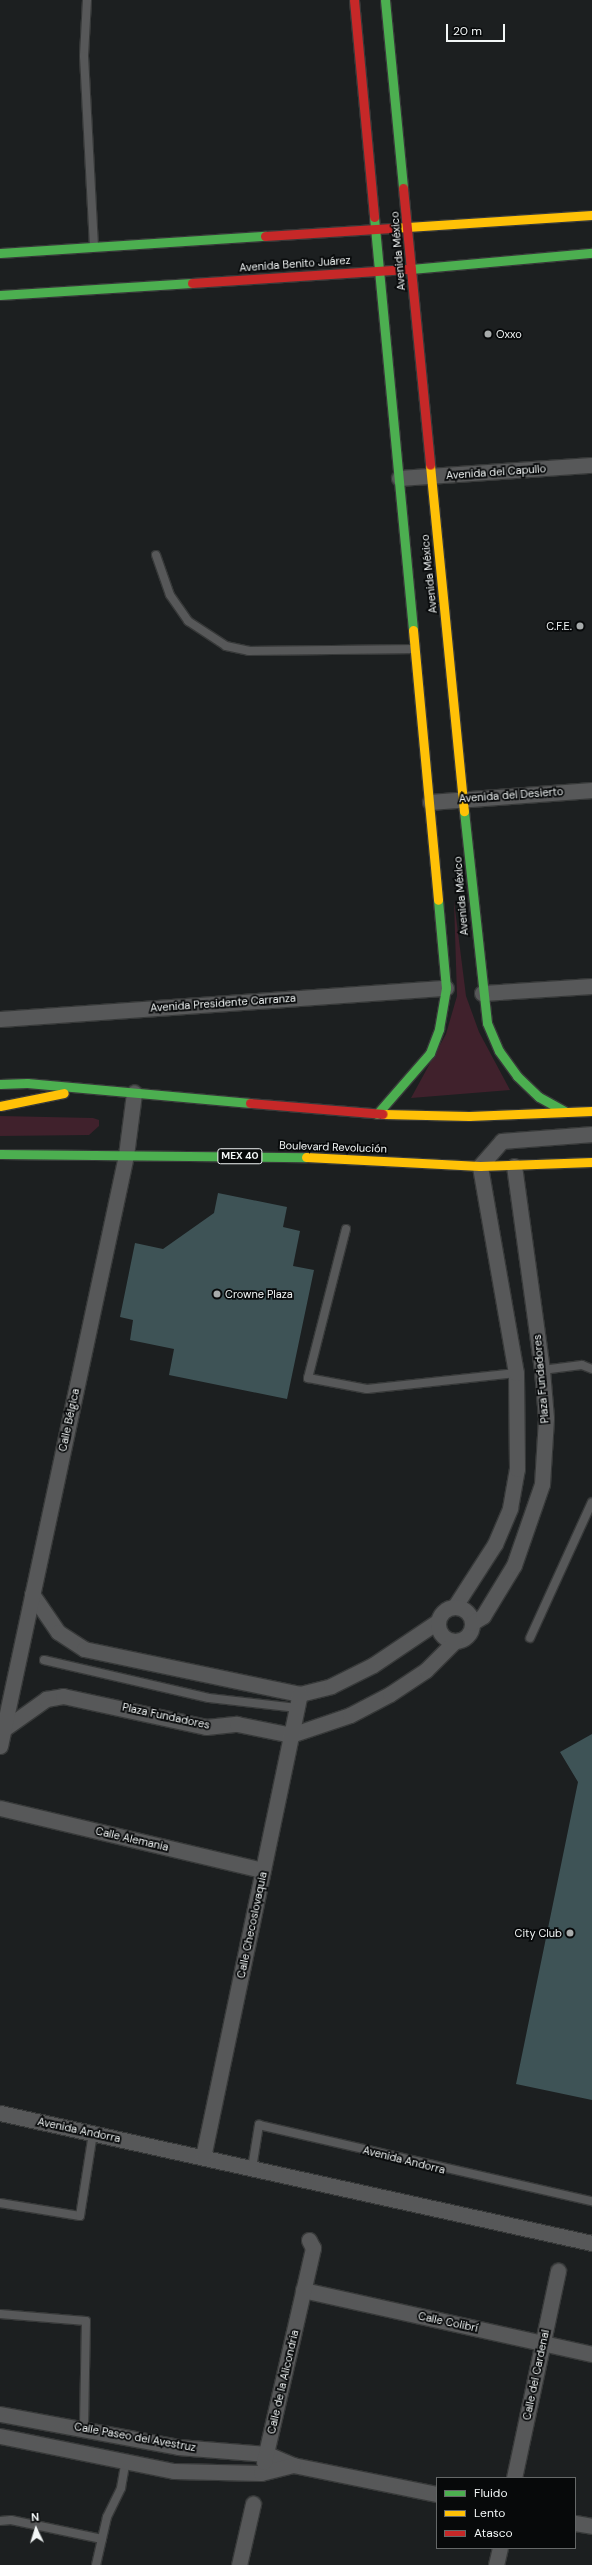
<!DOCTYPE html>
<html>
<head>
<meta charset="utf-8">
<style>
  body { margin:0 }
  #map { position:relative; width:592px; height:2565px; overflow:hidden; background:#1c1f20; font-family:"DM Sans",sans-serif }
  div>[style] { position:absolute }
  .green>* { inset:0; background:#40212c }
  .building>* { inset:0; background:#3e5356 }
  .roads { filter:drop-shadow(1px 0 #373939) drop-shadow(-1px 0 #373939) drop-shadow(0 1px #373939) drop-shadow(0 -1px #373939) }
  .lane>* { height:8px; margin:-4px; padding:0 4px; transform-origin:4px; border-radius:4px; background:#575859 }
  .street>* { height:15px; margin:-7.5px; padding:0 7.5px; transform-origin:7.5px; border-radius:7.5px; background:#575859 }
  .street>.ring { margin:-7.5px; padding:0; box-sizing:content-box; background:none; border:15px solid #575859; border-radius:50% }
  .fast>* { height:9px; margin:-4.5px; padding:0 4.5px; transform-origin:4.5px; border-radius:4.5px; background:#4caf50 }
  .slow>* { height:9px; margin:-4.5px; padding:0 4.5px; transform-origin:4.5px; border-radius:4.5px; background:#ffc107 }
  .jam>* { height:9px; margin:-4.5px; padding:0 4.5px; transform-origin:4.5px; border-radius:4.5px; background:#c62828 }
  .dots>* { width:11px; height:11px; translate:-50% -50%; box-sizing:border-box; border:2px solid #07090a; border-radius:50% }
  span { translate:-50% -50%; white-space:nowrap; text-align:center; line-height:1.15; -webkit-text-stroke:3.5px #07090a; paint-order:stroke }
  .shield-label span { padding:1px 3px; background:#07090a; border:1px solid; border-radius:3px; -webkit-text-stroke-width:0 }
  .shield-label { font-size:10px; color:#f2f6f6; font-weight:700 }
  .street-label { font-size:11px; color:#f2f6f6 }
  .poi-label { font-size:11px; color:#f2f6f6 }
  .left { translate:0 -50%; text-align:left }
  .right { translate:-100% -50%; text-align:right }
  .legend { position:absolute; left:436px; top:2477px; width:140px; height:72px; box-sizing:border-box; background:#07090a; border:1px solid #656868; margin:0; padding:5px 7px; list-style:none; font-size:12px; color:#f2f6f6 }
  .legend li { display:flex; align-items:center; gap:8px; height:20px }
  .legend b { width:20px; border:1px solid #656868 }
  .north { position:absolute; left:16px; top:2509px; width:40px; height:40px; -webkit-text-stroke:3px #07090a; paint-order:stroke; rotate:356deg; font-size:11px; font-weight:700; line-height:16px; text-align:center; color:#f2f6f6 }
  .north::after { content:''; display:block; margin:auto; width:14px; height:18px; background:#f2f6f6; clip-path:polygon(50% 0,100% 100%,50% 72%,0 100%) }
  .scale { position:absolute; left:446px; top:24px; width:59px; height:18px; box-sizing:border-box; border:2px solid #f2f6f6; border-top:0; padding-left:5px; font-size:12px; line-height:14px; white-space:nowrap; color:#f2f6f6; -webkit-text-stroke:3px #07090a; paint-order:stroke }
</style>
</head>
<body>
<div id="map">
  <div class="green">
    <i style="clip-path:polygon(454px 901px,466px 996px,479px 1032px,510px 1090px,411px 1098px,446px 1034px,457px 996px)"></i>
    <i style="clip-path:polygon(0 1116px,93px 1118px,99px 1120px,99px 1126px,89px 1135px,0 1136px)"></i>
  </div>
  <div class="building">
    <i style="clip-path:polygon(218px 1193px,287px 1207px,283px 1227px,300px 1231px,293px 1266px,314px 1270px,287px 1399px,169px 1375px,174px 1349px,130px 1340px,133px 1320px,120px 1317px,135px 1243px,163px 1249px,214px 1213px)"></i>
    <i style="clip-path:polygon(592px 1734px,592px 2100px,516px 2084px,578px 1782px,560px 1752px)"></i>
  </div>
  <div class="roads">
    <div class="lane">
      <i style="left:87px;top:0;width:56px;rotate:93.1deg"></i>
      <i style="left:84px;top:56px;width:190px;rotate:87deg"></i>
      <i style="left:156px;top:555px;width:42px;rotate:70.7deg"></i>
      <i style="left:170px;top:595px;width:32px;rotate:55deg"></i>
      <i style="left:188px;top:621px;width:45px;rotate:33.3deg"></i>
      <i style="left:226px;top:646px;width:24px;rotate:12deg"></i>
      <i style="left:249px;top:651px;width:166px;rotate:-0.7deg"></i>
      <i style="left:346px;top:1229px;width:154px;rotate:104.3deg"></i>
      <i style="left:308px;top:1378px;width:60px;rotate:10.6deg"></i>
      <i style="left:367px;top:1389px;width:150px;rotate:-6.1deg"></i>
      <i style="left:542px;top:1370px;width:40px;rotate:-7.1deg"></i>
      <i style="left:582px;top:1365px;width:11px;rotate:22deg"></i>
      <i style="left:530px;top:1638px;width:149px;rotate:-65.5deg"></i>
      <i style="left:44px;top:1660px;width:169px;rotate:13deg"></i>
      <i style="left:209px;top:1698px;width:89px;rotate:6.5deg"></i>
      <i style="left:252px;top:2168px;width:44px;rotate:-80.8deg"></i>
      <i style="left:259px;top:2125px;width:342px;rotate:12.9deg"></i>
      <i style="left:0;top:2203px;width:81px;rotate:9.2deg"></i>
      <i style="left:80px;top:2216px;width:84px;rotate:-81.1deg"></i>
      <i style="left:0;top:2314px;width:86px;rotate:4.7deg"></i>
      <i style="left:86px;top:2321px;width:107px;rotate:91.1deg"></i>
      <i style="left:0;top:2521px;width:11px;rotate:-5deg"></i>
      <i style="left:11px;top:2520px;width:93px;rotate:11.8deg"></i>
      <i style="left:96px;top:2565px;width:49px;rotate:-77.1deg"></i>
      <i style="left:107px;top:2517px;width:32px;rotate:-64deg"></i>
      <i style="left:121px;top:2488px;width:27px;rotate:-80deg"></i>
    </div>
    <div class="street">
      <i style="left:399px;top:478px;width:193px;rotate:-3.9deg"></i>
      <i style="left:430px;top:802px;width:162px;rotate:-4.2deg"></i>
      <i style="left:482px;top:993px;width:110px;rotate:-3.6deg"></i>
      <i style="left:0;top:1019px;width:447px;rotate:-4deg"></i>
      <i style="left:32px;top:1594px;width:46px;rotate:55.6deg"></i>
      <i style="left:58px;top:1632px;width:31px;rotate:33deg"></i>
      <i style="left:84px;top:1649px;width:221px;rotate:11.8deg"></i>
      <i style="left:300px;top:1694px;width:32px;rotate:-14deg"></i>
      <i style="left:331px;top:1686px;width:47px;rotate:-26.6deg"></i>
      <i style="left:373px;top:1665px;width:77px;rotate:-33.9deg"></i>
      <i style="left:455px;top:1606px;width:74px;rotate:-57.2deg"></i>
      <i style="left:495px;top:1544px;width:39px;rotate:-67deg"></i>
      <i style="left:510px;top:1508px;width:40px;rotate:-80deg"></i>
      <i style="left:517px;top:1469px;width:96px;rotate:-90.6deg"></i>
      <i style="left:516px;top:1373px;width:210px;rotate:-99.9deg"></i>
      <i style="left:480px;top:1166px;width:33px;rotate:-49deg"></i>
      <i style="left:502px;top:1141px;width:90px;rotate:-4.4deg"></i>
      <i class="ring" style="left:438px;top:1607px;width:19px;height:19px"></i>
      <i style="left:472px;top:1623px;width:13px;rotate:-32deg"></i>
      <i style="left:483px;top:1616px;width:60px;rotate:-58.7deg"></i>
      <i style="left:514px;top:1565px;width:86px;rotate:-70.9deg"></i>
      <i style="left:542px;top:1484px;width:66px;rotate:-86.5deg"></i>
      <i style="left:546px;top:1418px;width:48px;rotate:-94.8deg"></i>
      <i style="left:542px;top:1370px;width:206px;rotate:-97.8deg"></i>
      <i style="left:4px;top:1729px;width:52px;rotate:-35.5deg"></i>
      <i style="left:46px;top:1699px;width:17px;rotate:-10deg"></i>
      <i style="left:63px;top:1696px;width:146px;rotate:12.2deg"></i>
      <i style="left:206px;top:1727px;width:31px;rotate:-6deg"></i>
      <i style="left:237px;top:1724px;width:55px;rotate:11.5deg"></i>
      <i style="left:291px;top:1735px;width:62px;rotate:-18.7deg"></i>
      <i style="left:350px;top:1715px;width:45px;rotate:-27.7deg"></i>
      <i style="left:390px;top:1694px;width:43px;rotate:-33.7deg"></i>
      <i style="left:426px;top:1670px;width:41px;rotate:-45deg"></i>
      <i style="left:0;top:1746px;width:604px;rotate:-77.96deg"></i>
      <i style="left:126px;top:1155px;width:63px;rotate:-82.6deg"></i>
      <i style="left:0;top:1808px;width:270px;rotate:13.3deg"></i>
      <i style="left:0;top:2113px;width:606px;rotate:12.39deg"></i>
      <i style="left:203px;top:2157px;width:473px;rotate:-78.2deg"></i>
      <i style="left:303px;top:2290px;width:296px;rotate:12.5deg"></i>
      <i style="left:0;top:2414px;width:181px;rotate:10.5deg"></i>
      <i style="left:178px;top:2447px;width:89px;rotate:4.5deg"></i>
      <i style="left:267px;top:2454px;width:28px;rotate:23deg"></i>
      <i style="left:293px;top:2465px;width:147px;rotate:11.4deg"></i>
      <i style="left:0;top:2436px;width:177px;rotate:11.4deg"></i>
      <i style="left:174px;top:2471px;width:87px;rotate:1.3deg"></i>
      <i style="left:261px;top:2473px;width:33px;rotate:-14deg"></i>
      <i style="left:264px;top:2462px;width:220px;rotate:-77.1deg"></i>
      <i style="left:313px;top:2248px;width:9px;rotate:-117deg"></i>
      <i style="left:514px;top:2478px;width:212px;rotate:-78deg"></i>
      <i style="left:575px;top:2523px;width:17px;rotate:10deg"></i>
      <i style="left:239px;top:2565px;width:63px;rotate:-77.1deg"></i>
      <i style="left:496px;top:2565px;width:17px;rotate:-77deg"></i>
    </div>
    <div class="fast">
      <i style="left:385px;top:0;width:189px;rotate:84.5deg"></i>
      <i style="left:374px;top:217px;width:415px;rotate:84.6deg"></i>
      <i style="left:0;top:253px;width:266px;rotate:-3.7deg"></i>
      <i style="left:411px;top:269px;width:182px;rotate:-5.1deg"></i>
      <i style="left:0;top:295px;width:192px;rotate:-3.6deg"></i>
      <i style="left:464px;top:811px;width:213px;rotate:83.8deg"></i>
      <i style="left:487px;top:1023px;width:30px;rotate:67deg"></i>
      <i style="left:499px;top:1051px;width:31px;rotate:54deg"></i>
      <i style="left:517px;top:1076px;width:30px;rotate:44deg"></i>
      <i style="left:539px;top:1097px;width:31px;rotate:29deg"></i>
      <i style="left:0;top:1084px;width:27px;rotate:-2deg"></i>
      <i style="left:27px;top:1083px;width:224px;rotate:5.1deg"></i>
      <i style="left:377px;top:1114px;width:81px;rotate:-49deg"></i>
      <i style="left:430px;top:1053px;width:26px;rotate:-69deg"></i>
      <i style="left:439px;top:1029px;width:42px;rotate:-80.3deg"></i>
      <i style="left:446px;top:988px;width:88px;rotate:-95.2deg"></i>
      <i style="left:0;top:1154px;width:306px;rotate:0.6deg"></i>
    </div>
    <div class="slow">
      <i style="left:392px;top:228px;width:200px;rotate:-3.7deg"></i>
      <i style="left:430px;top:465px;width:348px;rotate:84.4deg"></i>
      <i style="left:413px;top:630px;width:271px;rotate:84.7deg"></i>
      <i style="left:0;top:1106px;width:65px;rotate:-11.5deg"></i>
      <i style="left:383px;top:1114px;width:86px;rotate:1.3deg"></i>
      <i style="left:469px;top:1116px;width:123px;rotate:-2.3deg"></i>
      <i style="left:306px;top:1157px;width:174px;rotate:3deg"></i>
      <i style="left:480px;top:1166px;width:112px;rotate:-2deg"></i>
    </div>
    <div class="jam">
      <i style="left:354px;top:0;width:218px;rotate:84.7deg"></i>
      <i style="left:403px;top:188px;width:278px;rotate:84.4deg"></i>
      <i style="left:265px;top:236px;width:127px;rotate:-3.6deg"></i>
      <i style="left:192px;top:283px;width:219px;rotate:-3.7deg"></i>
      <i style="left:250px;top:1103px;width:133px;rotate:4.7deg"></i>
    </div>
  </div>
  <div class="dots">
    <i style="left:488px;top:334px;background:#a7abab"></i>
    <i style="left:580px;top:626px;background:#a7abab"></i>
    <i style="left:217px;top:1294px;background:#a7abab"></i>
    <i style="left:570px;top:1933px;background:#a7abab"></i>
  </div>
  <div class="shield-label">
    <span style="left:240px;top:1156px">MEX 40</span>
  </div>
  <div class="street-label">
    <span style="left:398px;top:251px;rotate:-95deg">Avenida México</span>
    <span style="left:295px;top:264px;rotate:-4deg">Avenida Benito Juárez</span>
    <span style="left:496px;top:472px;rotate:-4deg">Avenida del Capullo</span>
    <span style="left:429px;top:574px;rotate:-96deg">Avenida México</span>
    <span style="left:511px;top:795px;rotate:-4deg">Avenida del Desierto</span>
    <span style="left:461px;top:896px;rotate:-95deg">Avenida México</span>
    <span style="left:223px;top:1003px;rotate:-4deg">Avenida Presidente Carranza</span>
    <span style="left:333px;top:1147px;rotate:2deg">Boulevard Revolución</span>
    <span style="left:541px;top:1379px;rotate:-95deg">Plaza Fundadores</span>
    <span style="left:69px;top:1420px;rotate:-78deg">Calle Bélgica</span>
    <span style="left:166px;top:1716px;rotate:12deg">Plaza Fundadores</span>
    <span style="left:132px;top:1839px;rotate:13deg">Calle Alemania</span>
    <span style="left:252px;top:1925px;rotate:-78deg">Calle Checoslovaquia</span>
    <span style="left:79px;top:2130px;rotate:12deg">Avenida Andorra</span>
    <span style="left:404px;top:2160px;rotate:14deg">Avenida Andorra</span>
    <span style="left:448px;top:2322px;rotate:12deg">Calle Colibrí</span>
    <span style="left:536px;top:2375px;rotate:-78deg">Calle del Cardenal</span>
    <span style="left:283px;top:2382px;rotate:-77deg">Calle de la Alicondria</span>
    <span style="left:135px;top:2437px;rotate:10deg">Calle Paseo del Avestruz</span>
  </div>
  <div class="poi-label">
    <span class="left" style="left:496px;top:334px">Oxxo</span>
    <span class="right" style="left:572px;top:626px">C.F.E.</span>
    <span class="left" style="left:225px;top:1294px">Crowne Plaza</span>
    <span class="right" style="left:562px;top:1933px">City Club</span>
  </div>
  <ul class="legend">
  <li><b style="height:5px;background:#4caf50"></b>Fluido</li>
  <li><b style="height:5px;background:#ffc107"></b>Lento</li>
  <li><b style="height:5px;background:#c62828"></b>Atasco</li>
  </ul>
  <div class="north">N</div>
  <div class="scale">20 m</div>
</div>
</body>
</html>
